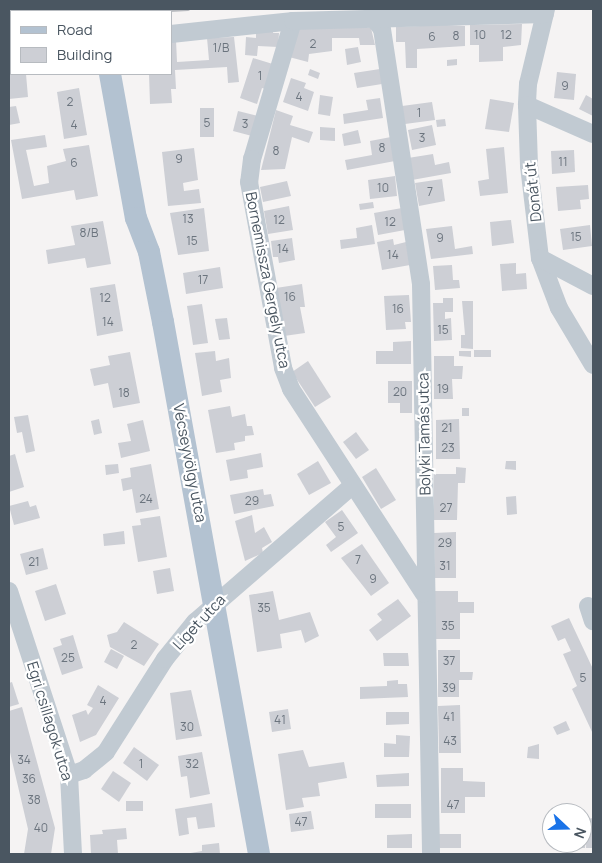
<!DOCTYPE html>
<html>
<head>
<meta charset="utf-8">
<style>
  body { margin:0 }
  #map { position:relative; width:602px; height:863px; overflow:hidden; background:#f5f3f3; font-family:Manrope,sans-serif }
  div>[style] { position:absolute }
  .building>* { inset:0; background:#cdcfd5 }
  .minor>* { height:18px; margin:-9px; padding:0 9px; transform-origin:9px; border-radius:9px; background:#c1cad2 }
  .major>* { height:22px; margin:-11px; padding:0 11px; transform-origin:11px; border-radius:11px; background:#b3c2d1 }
  .rail>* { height:4px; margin:-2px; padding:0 2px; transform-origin:2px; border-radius:2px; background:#b5b8bd }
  span { translate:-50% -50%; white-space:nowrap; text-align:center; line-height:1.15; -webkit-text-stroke:4.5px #fff; paint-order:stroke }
  .number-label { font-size:12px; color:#6b747e }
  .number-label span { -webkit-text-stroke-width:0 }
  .street-label { font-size:15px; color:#4a5661 }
  .frame { position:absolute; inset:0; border:10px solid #4a5661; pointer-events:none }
  .legend { position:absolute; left:10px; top:10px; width:162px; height:65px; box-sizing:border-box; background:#fff; border:1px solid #b7bbc0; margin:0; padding:6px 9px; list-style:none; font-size:15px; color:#4a5661 }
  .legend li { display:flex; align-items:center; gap:10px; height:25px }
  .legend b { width:25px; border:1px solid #b7bbc0 }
  .north { position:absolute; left:542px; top:803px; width:50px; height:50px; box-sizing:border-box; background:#fff; border:1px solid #b7bbc0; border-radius:50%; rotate:111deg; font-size:14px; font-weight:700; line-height:20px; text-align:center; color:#4a5661 }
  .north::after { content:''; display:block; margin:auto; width:18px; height:22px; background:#1a73e8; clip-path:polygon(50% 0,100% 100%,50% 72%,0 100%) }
</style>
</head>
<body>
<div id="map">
  <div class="building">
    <i style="clip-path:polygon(522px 24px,521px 45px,503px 47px,503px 61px,479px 62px,479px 45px,470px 45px,470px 25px)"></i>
    <i style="clip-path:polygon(446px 25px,465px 26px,465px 46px,417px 49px,417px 68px,406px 68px,405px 42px,396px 42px,396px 27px)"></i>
    <i style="clip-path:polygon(299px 26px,371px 28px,375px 45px,360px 45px,359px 38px,332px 38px,332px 51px,309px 54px,308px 62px,289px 57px)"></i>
    <i style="clip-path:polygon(256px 29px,273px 30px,273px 33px,279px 33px,278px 47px,258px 46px,257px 56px,245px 55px,246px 37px,256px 38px)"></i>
    <i style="clip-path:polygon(234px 37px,239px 82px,228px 83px,227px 67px,175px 70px,176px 89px,171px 89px,172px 103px,150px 104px,149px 74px,171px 74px,171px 40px,176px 40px,177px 62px,209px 60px,207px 38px)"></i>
    <i style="clip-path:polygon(358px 47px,361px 62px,347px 65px,345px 49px)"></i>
    <i style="clip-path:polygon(253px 58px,276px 65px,268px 90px,262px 88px,257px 104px,240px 98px)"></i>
    <i style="clip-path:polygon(457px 59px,457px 65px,447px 66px,447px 60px)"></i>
    <i style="clip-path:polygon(9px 66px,11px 74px,26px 74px,28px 97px,9px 99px)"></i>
    <i style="clip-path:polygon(310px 69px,320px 73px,318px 79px,308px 75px)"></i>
    <i style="clip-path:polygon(380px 69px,382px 84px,357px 88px,354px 73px)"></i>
    <i style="clip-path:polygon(557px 72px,576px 74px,574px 100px,554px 98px)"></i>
    <i style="clip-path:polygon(291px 78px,306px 83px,304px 88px,314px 92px,308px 111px,283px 102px)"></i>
    <i style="clip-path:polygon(79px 88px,87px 135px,64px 139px,57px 92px)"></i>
    <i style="clip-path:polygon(320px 95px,333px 97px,330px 116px,318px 114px)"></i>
    <i style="clip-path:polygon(586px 95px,593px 99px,593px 116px,579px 109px)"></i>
    <i style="clip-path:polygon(380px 98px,383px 118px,344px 124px,343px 114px,368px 110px,366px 100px)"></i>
    <i style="clip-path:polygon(490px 99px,514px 103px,509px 132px,485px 129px)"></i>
    <i style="clip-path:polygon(432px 102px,435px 120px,405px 124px,402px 106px)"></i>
    <i style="clip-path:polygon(16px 106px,20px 123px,9px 125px,9px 107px)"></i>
    <i style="clip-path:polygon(200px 108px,214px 108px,214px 137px,200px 137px)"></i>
    <i style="clip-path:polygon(276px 110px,293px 116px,290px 125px,313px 132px,309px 143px,292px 137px,285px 169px,261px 170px)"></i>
    <i style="clip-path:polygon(238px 111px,258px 116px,252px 136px,233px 131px)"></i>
    <i style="clip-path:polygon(445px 119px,446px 126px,437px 127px,436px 120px)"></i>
    <i style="clip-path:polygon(432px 125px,436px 145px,412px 150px,408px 130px)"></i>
    <i style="clip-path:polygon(320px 127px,335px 128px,335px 141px,320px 140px)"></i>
    <i style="clip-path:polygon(358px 130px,361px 143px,344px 146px,342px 134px)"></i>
    <i style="clip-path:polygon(45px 135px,47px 147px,26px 150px,34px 186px,49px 183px,47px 166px,66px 161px,63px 149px,89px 145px,98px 196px,76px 200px,74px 190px,22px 199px,11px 140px)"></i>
    <i style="clip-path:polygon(391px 137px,395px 161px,347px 170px,345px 160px,372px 155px,370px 141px)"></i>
    <i style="clip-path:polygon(504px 147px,508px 193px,480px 196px,478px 181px,489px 179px,486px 149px)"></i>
    <i style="clip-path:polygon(194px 148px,198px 180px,183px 183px,184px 191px,199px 189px,201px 203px,168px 206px,162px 152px)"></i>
    <i style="clip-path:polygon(574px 150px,575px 172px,552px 174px,551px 151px)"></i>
    <i style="clip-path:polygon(433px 154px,435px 165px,449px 162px,451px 173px,412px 180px,408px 158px)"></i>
    <i style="clip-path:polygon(395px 176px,397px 196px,370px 199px,368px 180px)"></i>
    <i style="clip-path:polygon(442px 179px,445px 201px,419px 206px,415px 183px)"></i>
    <i style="clip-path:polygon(287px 181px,291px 196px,263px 202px,260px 187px)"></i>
    <i style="clip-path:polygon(588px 185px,589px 199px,580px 200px,581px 209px,558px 211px,556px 187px)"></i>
    <i style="clip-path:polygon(373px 202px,374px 208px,360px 210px,359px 204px)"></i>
    <i style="clip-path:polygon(289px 206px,293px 230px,268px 234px,264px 211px)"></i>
    <i style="clip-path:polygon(204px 208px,209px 251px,178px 255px,170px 213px)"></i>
    <i style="clip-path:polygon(402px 208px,405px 230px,378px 235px,374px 213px)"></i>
    <i style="clip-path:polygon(511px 220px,514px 243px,492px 246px,490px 222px)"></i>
    <i style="clip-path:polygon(103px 221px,111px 264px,87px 268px,85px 258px,48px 264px,46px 250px,75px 245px,71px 226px)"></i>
    <i style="clip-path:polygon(372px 225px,375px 244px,341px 249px,340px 240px,357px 238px,356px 228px)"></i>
    <i style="clip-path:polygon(590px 225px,592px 246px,563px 250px,560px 229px)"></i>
    <i style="clip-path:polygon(452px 226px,455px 249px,472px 246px,473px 254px,431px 259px,426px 229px)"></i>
    <i style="clip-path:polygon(292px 238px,295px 260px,279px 263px,278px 257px,273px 257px,271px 241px)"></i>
    <i style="clip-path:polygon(393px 239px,394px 245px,406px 242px,410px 265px,382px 270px,377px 242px)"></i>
    <i style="clip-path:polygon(516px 263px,516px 274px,526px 273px,527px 289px,502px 291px,500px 264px)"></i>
    <i style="clip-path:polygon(452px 265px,453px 280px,459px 280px,460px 288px,435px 290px,433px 266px)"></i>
    <i style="clip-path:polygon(220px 267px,223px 288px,186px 294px,183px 273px)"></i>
    <i style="clip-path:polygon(115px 284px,123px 331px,97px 336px,90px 288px)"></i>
    <i style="clip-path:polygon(302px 284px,305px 307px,300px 307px,305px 333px,284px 336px,276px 288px)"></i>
    <i style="clip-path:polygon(409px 295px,411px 322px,405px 322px,406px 329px,386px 330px,384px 296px)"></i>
    <i style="clip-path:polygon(443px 298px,453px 298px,453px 312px,445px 312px,445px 319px,451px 318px,452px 340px,434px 341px,433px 303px,443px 303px)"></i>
    <i style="clip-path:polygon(462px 301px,473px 301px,473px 349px,461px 348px,461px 335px,465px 335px)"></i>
    <i style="clip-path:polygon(202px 304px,208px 343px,193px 345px,187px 306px)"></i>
    <i style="clip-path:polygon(227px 318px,230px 339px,219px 340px,215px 319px)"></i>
    <i style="clip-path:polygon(411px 341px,411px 364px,376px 364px,376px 351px,393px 351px,393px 342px)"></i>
    <i style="clip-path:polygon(474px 350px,491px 350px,491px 357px,474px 357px)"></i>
    <i style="clip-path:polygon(215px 351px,216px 361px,229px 358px,231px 378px,220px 380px,222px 392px,202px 396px,195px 353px)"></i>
    <i style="clip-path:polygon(459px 351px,471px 351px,471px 357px,459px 356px)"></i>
    <i style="clip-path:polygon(130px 352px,140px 403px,113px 408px,108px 383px,94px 386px,90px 369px,110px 365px,108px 356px)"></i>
    <i style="clip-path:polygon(434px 356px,454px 356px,454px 366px,463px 366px,462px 379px,452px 379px,453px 399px,434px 399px)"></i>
    <i style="clip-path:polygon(308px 361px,331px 397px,315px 407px,292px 372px)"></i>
    <i style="clip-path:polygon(388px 381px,412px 381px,412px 413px,400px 413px,400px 403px,388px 403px)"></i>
    <i style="clip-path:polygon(230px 406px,232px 417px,245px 414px,247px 426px,252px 426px,254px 435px,245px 436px,245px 441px,234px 443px,235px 450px,216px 453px,208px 410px)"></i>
    <i style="clip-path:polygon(462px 408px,469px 408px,469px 416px,462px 416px)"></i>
    <i style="clip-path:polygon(28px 415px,35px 451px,26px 453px,22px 432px,17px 433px,14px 417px)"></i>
    <i style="clip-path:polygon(99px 419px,102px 433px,94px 435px,91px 421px)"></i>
    <i style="clip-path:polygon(459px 419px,460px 459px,436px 459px,436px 420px)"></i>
    <i style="clip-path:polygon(143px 420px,150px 451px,121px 458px,118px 443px,131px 441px,127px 424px)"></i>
    <i style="clip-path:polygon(356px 432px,369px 450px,356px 459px,343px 442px)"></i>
    <i style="clip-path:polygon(261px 453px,263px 467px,247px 470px,248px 478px,230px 481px,226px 460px)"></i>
    <i style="clip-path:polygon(15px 454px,24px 487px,9px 492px,9px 456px)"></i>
    <i style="clip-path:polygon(318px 461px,331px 483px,309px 495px,297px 474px)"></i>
    <i style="clip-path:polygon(506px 461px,516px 461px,516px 470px,505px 469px)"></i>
    <i style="clip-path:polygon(118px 464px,119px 473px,106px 475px,105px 465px)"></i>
    <i style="clip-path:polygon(151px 464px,159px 509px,136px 513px,132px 489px,123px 491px,121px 479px,131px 477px,130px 468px)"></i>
    <i style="clip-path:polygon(456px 467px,466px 468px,465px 483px,458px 483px,457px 520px,434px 520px,434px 474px,456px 474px)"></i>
    <i style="clip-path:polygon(376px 468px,396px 500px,381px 509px,362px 477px)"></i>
    <i style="clip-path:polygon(263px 489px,264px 495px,271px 494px,274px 506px,234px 514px,230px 495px)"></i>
    <i style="clip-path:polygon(516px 496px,517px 514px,507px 515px,506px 497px)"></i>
    <i style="clip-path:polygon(28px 501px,30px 507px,36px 505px,40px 518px,14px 525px,9px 506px)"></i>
    <i style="clip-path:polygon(342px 510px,358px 533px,331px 552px,326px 545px,336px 537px,325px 522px)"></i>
    <i style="clip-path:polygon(252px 515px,255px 533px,264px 527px,272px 542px,262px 548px,263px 553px,245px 561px,235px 521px)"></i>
    <i style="clip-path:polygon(160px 516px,167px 557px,138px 562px,132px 526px,141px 525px,140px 519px)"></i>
    <i style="clip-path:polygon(124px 531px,125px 544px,104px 546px,103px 534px)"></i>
    <i style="clip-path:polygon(456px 532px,456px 578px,435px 578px,434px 533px)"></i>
    <i style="clip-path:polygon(362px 544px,389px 583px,371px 596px,341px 558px)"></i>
    <i style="clip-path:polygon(43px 548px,48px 569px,26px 575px,20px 554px)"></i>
    <i style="clip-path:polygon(170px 568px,174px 591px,157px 594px,153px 571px)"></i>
    <i style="clip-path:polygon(56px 584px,66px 614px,45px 621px,35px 591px)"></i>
    <i style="clip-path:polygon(273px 591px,279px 620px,310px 612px,319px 636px,305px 643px,301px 630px,280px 634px,282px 648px,257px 652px,249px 595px)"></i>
    <i style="clip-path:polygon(435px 591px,458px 591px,458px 602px,474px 602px,474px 613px,460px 613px,460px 639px,435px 639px)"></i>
    <i style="clip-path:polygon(398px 599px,411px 616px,377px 641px,369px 630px,382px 620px,377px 614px)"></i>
    <i style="clip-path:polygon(569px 618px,593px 669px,593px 734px,572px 689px,577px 686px,563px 654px,571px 651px,565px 638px,558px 641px,551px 626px)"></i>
    <i style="clip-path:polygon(124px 622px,159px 644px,144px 666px,110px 647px,107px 635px,117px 632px)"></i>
    <i style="clip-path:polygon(73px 635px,83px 668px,62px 675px,53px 648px,62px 645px,60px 639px)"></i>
    <i style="clip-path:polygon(111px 649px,124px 656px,117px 669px,104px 662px)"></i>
    <i style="clip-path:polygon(438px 650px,460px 650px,460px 672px,473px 672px,472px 680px,459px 680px,459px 697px,438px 697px)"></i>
    <i style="clip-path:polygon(383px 653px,408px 653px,409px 666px,384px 666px)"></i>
    <i style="clip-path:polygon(398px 680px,398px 684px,407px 684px,408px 697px,360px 699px,360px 687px,387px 686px,387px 681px)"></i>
    <i style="clip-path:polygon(12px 682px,19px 704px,9px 707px,9px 683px)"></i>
    <i style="clip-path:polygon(98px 685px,119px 698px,96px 735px,80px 742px,72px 715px,86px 710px,88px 715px,93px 708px,87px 705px)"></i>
    <i style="clip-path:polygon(191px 690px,202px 736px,176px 740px,170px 693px)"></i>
    <i style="clip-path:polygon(460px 705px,461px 753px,439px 753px,438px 706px)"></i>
    <i style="clip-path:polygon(22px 707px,55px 828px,51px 854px,24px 854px,28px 829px,9px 748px,9px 711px)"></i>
    <i style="clip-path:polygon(288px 709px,291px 729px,272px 732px,269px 712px)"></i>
    <i style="clip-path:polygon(386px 712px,409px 712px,409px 724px,386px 725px)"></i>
    <i style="clip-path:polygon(566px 721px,570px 730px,557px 735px,553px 727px)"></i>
    <i style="clip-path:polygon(396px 735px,410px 736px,409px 757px,384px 757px,384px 743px,396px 744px)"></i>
    <i style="clip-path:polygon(539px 744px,539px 759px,527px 758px,528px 747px)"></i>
    <i style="clip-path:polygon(134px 747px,159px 765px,147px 781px,123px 763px)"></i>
    <i style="clip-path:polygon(303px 750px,309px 767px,344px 762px,347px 778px,318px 783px,320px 796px,302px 798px,304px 807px,286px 810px,278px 754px)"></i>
    <i style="clip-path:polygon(202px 752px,210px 794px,190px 798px,187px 776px,181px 777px,178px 756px)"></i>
    <i style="clip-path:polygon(441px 768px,463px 768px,463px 781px,485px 782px,485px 797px,465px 797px,465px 813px,441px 813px)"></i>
    <i style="clip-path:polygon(113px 771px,131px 783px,119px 802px,101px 789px)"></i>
    <i style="clip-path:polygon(409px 773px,409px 786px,377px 787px,376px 775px)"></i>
    <i style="clip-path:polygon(126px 801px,143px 801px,143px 811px,126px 811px)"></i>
    <i style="clip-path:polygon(212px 803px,215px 827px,198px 829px,196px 817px,187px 818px,189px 834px,179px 836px,175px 809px)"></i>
    <i style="clip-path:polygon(375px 804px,411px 804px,411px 818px,375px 818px)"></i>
    <i style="clip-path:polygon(311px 811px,314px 829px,291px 832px,289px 814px)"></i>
    <i style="clip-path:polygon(593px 818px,593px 848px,586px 848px,587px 819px)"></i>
    <i style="clip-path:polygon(126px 828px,127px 839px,117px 840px,118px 854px,91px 854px,90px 835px,103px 834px,102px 830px)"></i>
    <i style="clip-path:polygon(582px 828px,586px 828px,585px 848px,556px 848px,556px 843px,582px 843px)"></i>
    <i style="clip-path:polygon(412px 834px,412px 848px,387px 848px,387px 835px)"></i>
    <i style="clip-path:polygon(439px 834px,461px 834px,461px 848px,439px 848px)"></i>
    <i style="clip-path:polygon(219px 843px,220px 854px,185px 854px,202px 851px,202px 845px)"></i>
  </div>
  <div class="minor">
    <i style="left:546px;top:9px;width:77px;rotate:103.5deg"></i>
    <i style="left:528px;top:84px;width:21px;rotate:93deg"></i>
    <i style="left:527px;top:105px;width:61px;rotate:88.1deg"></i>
    <i style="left:529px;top:166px;width:93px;rotate:83.2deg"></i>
    <i style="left:540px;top:258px;width:53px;rotate:69.2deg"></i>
    <i style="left:559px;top:308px;width:66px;rotate:59.2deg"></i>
    <i style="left:375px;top:20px;width:11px;rotate:52deg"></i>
    <i style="left:382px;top:29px;width:258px;rotate:81.3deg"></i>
    <i style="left:421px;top:284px;width:570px;rotate:88.99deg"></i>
    <i style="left:293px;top:21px;width:144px;rotate:106.5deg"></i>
    <i style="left:252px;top:159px;width:23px;rotate:97deg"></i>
    <i style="left:249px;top:182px;width:189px;rotate:79.6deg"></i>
    <i style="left:283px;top:368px;width:22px;rotate:69deg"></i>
    <i style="left:291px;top:389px;width:244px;rotate:57deg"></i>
    <i style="left:9px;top:34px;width:2px;rotate:27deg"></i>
    <i style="left:171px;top:34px;width:123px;rotate:-6.1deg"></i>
    <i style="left:293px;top:21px;width:252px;rotate:-1.6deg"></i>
    <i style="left:527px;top:105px;width:72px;rotate:23.7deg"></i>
    <i style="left:540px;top:258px;width:60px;rotate:27.8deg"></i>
    <i style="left:9px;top:591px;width:194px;rotate:71.9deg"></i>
    <i style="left:69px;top:775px;width:79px;rotate:87.1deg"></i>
    <i style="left:588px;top:606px;width:16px;rotate:72deg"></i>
    <i style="left:69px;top:775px;width:16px;rotate:-18deg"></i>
    <i style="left:84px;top:770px;width:28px;rotate:-39deg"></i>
    <i style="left:106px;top:752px;width:110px;rotate:-57.6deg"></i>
    <i style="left:165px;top:659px;width:48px;rotate:-51deg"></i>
    <i style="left:195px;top:622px;width:208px;rotate:-40.9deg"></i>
  </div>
  <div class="major">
    <i style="left:103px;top:9px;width:2px;rotate:90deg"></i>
    <i style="left:110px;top:74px;width:146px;rotate:79.8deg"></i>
    <i style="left:136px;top:218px;width:36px;rotate:69deg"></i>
    <i style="left:149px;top:252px;width:71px;rotate:78.7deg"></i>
    <i style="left:163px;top:322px;width:541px;rotate:79.77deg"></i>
  </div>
  <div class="rail">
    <i style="left:9px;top:11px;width:2px"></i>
    <i style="left:151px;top:11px;width:37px;rotate:-3deg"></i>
  </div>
  <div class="number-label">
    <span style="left:480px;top:35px">10</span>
    <span style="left:506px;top:35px">12</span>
    <span style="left:456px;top:36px">8</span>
    <span style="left:432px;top:37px">6</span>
    <span style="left:313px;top:44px">2</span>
    <span style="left:221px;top:48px">1/B</span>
    <span style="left:260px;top:76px">1</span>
    <span style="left:565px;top:86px">9</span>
    <span style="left:299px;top:97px">4</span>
    <span style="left:70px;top:102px">2</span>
    <span style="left:419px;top:113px">1</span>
    <span style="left:207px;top:123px">5</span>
    <span style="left:245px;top:124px">3</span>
    <span style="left:74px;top:125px">4</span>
    <span style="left:422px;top:138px">3</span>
    <span style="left:382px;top:148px">8</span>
    <span style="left:276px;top:151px">8</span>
    <span style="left:179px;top:159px">9</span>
    <span style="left:563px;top:162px">11</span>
    <span style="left:74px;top:163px">6</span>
    <span style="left:383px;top:188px">10</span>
    <span style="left:430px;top:192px">7</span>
    <span style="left:188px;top:219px">13</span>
    <span style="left:279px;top:220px">12</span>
    <span style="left:390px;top:222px">12</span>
    <span style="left:89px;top:233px">8/B</span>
    <span style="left:576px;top:237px">15</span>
    <span style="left:440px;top:238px">9</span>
    <span style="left:192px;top:241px">15</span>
    <span style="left:283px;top:249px">14</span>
    <span style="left:393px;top:255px">14</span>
    <span style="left:203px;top:280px">17</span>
    <span style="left:290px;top:297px">16</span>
    <span style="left:105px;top:298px">12</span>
    <span style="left:398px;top:309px">16</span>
    <span style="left:108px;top:322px">14</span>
    <span style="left:443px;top:330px">15</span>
    <span style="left:443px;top:389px">19</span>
    <span style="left:400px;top:392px">20</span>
    <span style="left:124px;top:393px">18</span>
    <span style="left:447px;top:428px">21</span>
    <span style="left:448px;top:448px">23</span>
    <span style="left:146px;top:499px">24</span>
    <span style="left:252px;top:501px">29</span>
    <span style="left:446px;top:508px">27</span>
    <span style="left:341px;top:527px">5</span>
    <span style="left:445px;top:543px">29</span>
    <span style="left:358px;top:560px">7</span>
    <span style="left:34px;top:562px">21</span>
    <span style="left:445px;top:566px">31</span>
    <span style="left:373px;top:579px">9</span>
    <span style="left:264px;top:608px">35</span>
    <span style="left:448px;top:626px">35</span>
    <span style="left:134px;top:645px">2</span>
    <span style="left:68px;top:658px">25</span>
    <span style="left:449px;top:661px">37</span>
    <span style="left:583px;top:678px">5</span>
    <span style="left:449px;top:688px">39</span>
    <span style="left:103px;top:701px">4</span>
    <span style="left:449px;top:717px">41</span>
    <span style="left:280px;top:720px">41</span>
    <span style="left:187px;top:727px">30</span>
    <span style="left:450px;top:741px">43</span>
    <span style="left:24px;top:760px">34</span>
    <span style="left:141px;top:764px">1</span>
    <span style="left:192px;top:764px">32</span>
    <span style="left:29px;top:779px">36</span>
    <span style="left:34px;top:800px">38</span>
    <span style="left:453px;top:805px">47</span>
    <span style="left:301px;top:822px">47</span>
    <span style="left:41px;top:828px">40</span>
  </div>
  <div class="street-label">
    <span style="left:533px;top:192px;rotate:-96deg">Donát út</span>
    <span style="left:268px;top:280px;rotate:79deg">Bornemissza Gergely utca</span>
    <span style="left:424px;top:434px;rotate:-91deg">Bolyki Tamás utca</span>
    <span style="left:190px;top:463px;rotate:79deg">Vécseyvölgy utca</span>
    <span style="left:199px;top:622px;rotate:-47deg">Liget utca</span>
    <span style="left:50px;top:721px;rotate:73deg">Egri csillagok utca</span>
  </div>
  <div class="frame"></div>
  <ul class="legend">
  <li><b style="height:6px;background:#b3c2d1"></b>Road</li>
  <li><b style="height:14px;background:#cdcfd5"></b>Building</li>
  </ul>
  <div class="north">N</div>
</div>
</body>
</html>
